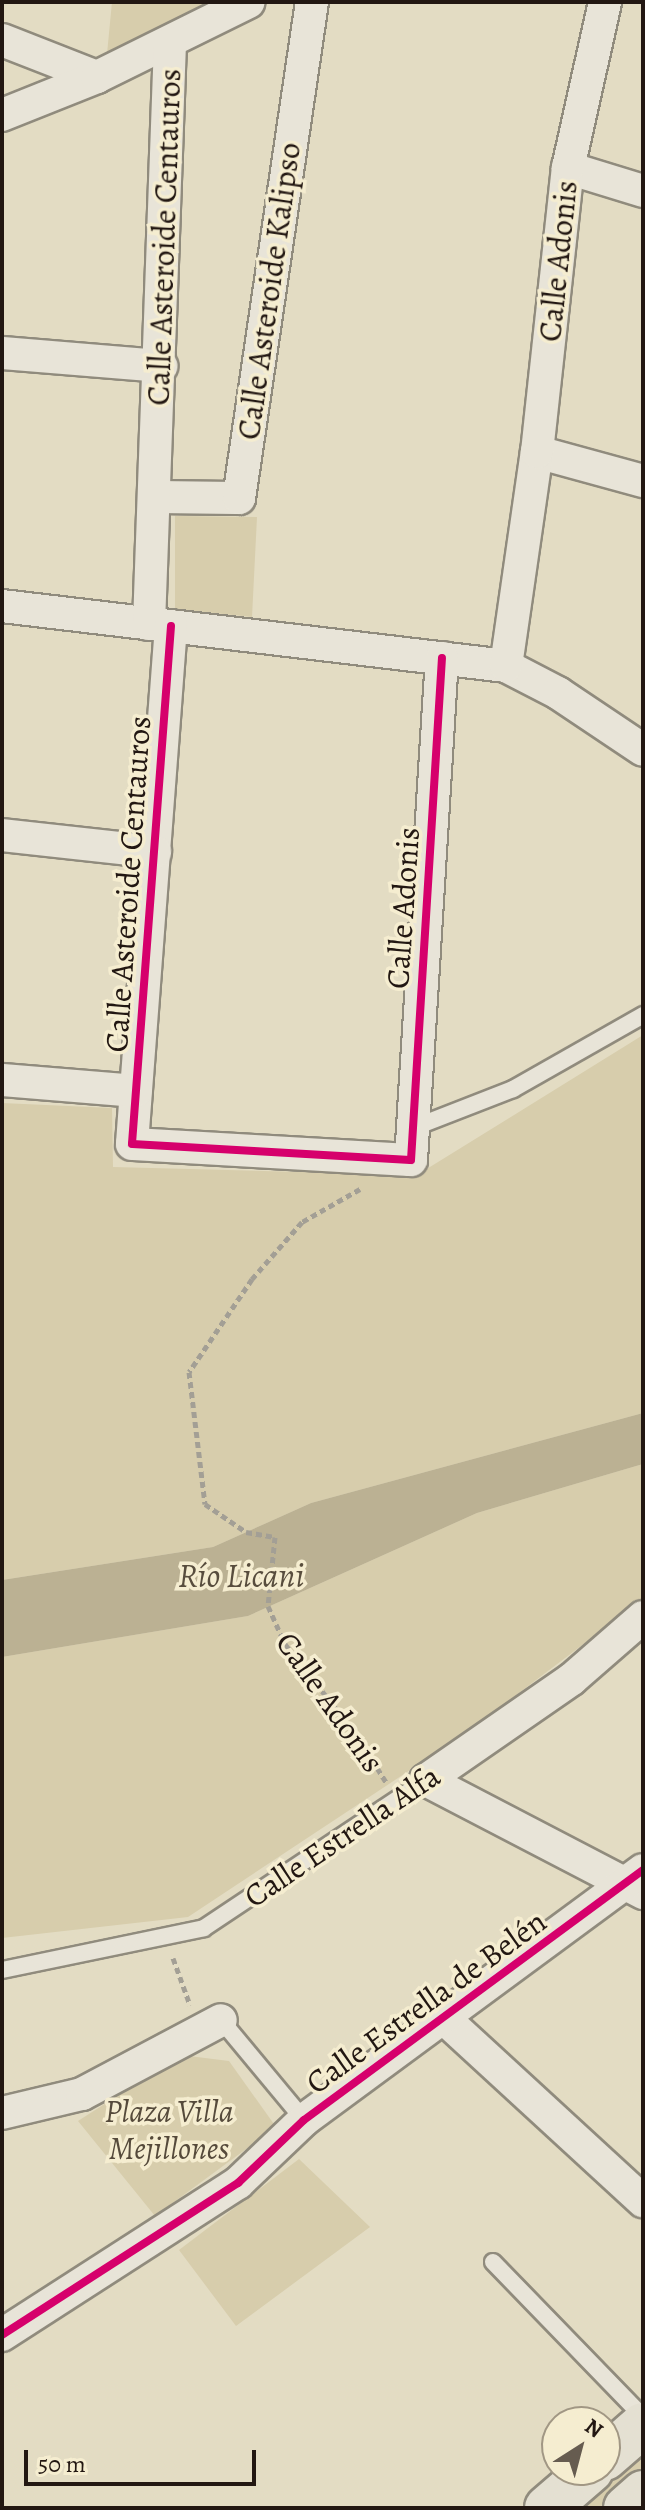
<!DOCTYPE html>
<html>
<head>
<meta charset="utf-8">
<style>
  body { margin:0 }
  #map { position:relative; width:645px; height:2510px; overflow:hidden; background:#e3dcc3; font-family:Alegreya,serif }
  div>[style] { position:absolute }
  .green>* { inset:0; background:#d7cdac }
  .water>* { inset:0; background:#bbb193 }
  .path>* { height:5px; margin-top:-2.5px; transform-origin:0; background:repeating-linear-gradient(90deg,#a39f95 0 6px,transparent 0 10px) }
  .roads { filter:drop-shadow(2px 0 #908b7d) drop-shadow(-2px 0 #908b7d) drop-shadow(0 2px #908b7d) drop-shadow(0 -2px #908b7d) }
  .lane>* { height:16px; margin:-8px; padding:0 8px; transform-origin:8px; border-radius:8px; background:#e8e4d8 }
  .street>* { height:32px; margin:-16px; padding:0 16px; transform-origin:16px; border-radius:16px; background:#e8e4d8 }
  .primary>* { height:44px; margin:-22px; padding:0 22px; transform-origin:22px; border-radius:22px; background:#e4e0d2 }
  .cycleway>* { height:8px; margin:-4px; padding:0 4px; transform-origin:4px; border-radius:4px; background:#d6006c }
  span { translate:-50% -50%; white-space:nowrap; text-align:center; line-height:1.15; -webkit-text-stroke:7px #f5edd0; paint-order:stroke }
  .street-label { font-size:32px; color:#221712 }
  .park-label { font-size:32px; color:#554a3b; font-style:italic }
  .water-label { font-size:34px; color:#584d3d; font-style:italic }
  .frame { position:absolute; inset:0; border:4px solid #221712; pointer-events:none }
  .north { position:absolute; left:541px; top:2406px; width:80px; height:80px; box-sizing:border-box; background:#f5edd0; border:2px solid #a19784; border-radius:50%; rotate:36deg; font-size:22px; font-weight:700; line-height:32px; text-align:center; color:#221712 }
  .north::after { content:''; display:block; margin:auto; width:28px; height:36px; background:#665c50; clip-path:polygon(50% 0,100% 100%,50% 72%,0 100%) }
  .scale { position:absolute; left:24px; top:2450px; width:232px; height:36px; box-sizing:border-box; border:4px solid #221712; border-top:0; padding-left:10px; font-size:24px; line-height:28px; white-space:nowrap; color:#221712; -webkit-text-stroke:6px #f5edd0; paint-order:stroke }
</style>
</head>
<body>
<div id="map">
  <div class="green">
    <i style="clip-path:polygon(112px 2px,219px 2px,107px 54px)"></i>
    <i style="clip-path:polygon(175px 516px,257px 517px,252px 617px,175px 609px)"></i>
    <i style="clip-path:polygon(643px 1035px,643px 1413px,311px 1503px,213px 1547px,2px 1580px,2px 1103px,112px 1108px,113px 1167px,417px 1175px)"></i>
    <i style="clip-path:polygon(643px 1464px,643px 1599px,466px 1733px,188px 1917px,2px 1938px,2px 1657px,248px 1616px,477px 1513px)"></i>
    <i style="clip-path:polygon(181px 2055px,229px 2061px,276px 2127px,155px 2216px,78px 2121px)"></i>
    <i style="clip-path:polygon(299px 2159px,370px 2227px,236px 2326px,179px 2250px)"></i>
    <i style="clip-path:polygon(643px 2451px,643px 2470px,599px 2508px,577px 2508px)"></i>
  </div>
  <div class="water">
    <i style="clip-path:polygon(643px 1413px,643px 1464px,477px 1513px,248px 1616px,2px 1657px,2px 1580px,213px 1547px,311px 1503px)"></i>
  </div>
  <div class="path">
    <i style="left:360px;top:1189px;width:67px;rotate:150.4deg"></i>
    <i style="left:302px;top:1222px;width:76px;rotate:131.3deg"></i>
    <i style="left:252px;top:1279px;width:112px;rotate:124.1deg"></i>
    <i style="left:189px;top:1372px;width:133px;rotate:83.1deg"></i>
    <i style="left:205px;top:1504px;width:50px;rotate:34.3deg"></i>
    <i style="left:246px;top:1532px;width:29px;rotate:10deg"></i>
    <i style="left:275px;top:1537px;width:69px;rotate:95.8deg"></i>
    <i style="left:268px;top:1606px;width:42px;rotate:65.9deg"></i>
    <i style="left:285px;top:1644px;width:115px;rotate:51.7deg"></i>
    <i style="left:356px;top:1734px;width:57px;rotate:58deg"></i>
    <i style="left:173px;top:1958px;width:50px;rotate:70.1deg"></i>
  </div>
  <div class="roads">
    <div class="lane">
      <i style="left:413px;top:1128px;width:107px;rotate:-21.3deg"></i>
      <i style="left:513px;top:1089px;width:150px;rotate:-29.6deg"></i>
      <i style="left:2px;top:1970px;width:206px;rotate:-11.7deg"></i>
      <i style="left:204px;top:1928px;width:267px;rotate:-33.7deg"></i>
      <i style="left:221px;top:2020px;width:130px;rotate:50.3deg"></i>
      <i style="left:493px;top:2262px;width:216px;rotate:45.9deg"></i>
    </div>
    <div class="street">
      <i style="left:2px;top:40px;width:102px;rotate:21.3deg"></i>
      <i style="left:2px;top:115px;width:102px;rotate:-21.8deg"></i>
      <i style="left:97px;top:77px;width:169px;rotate:-26.3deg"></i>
      <i style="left:568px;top:168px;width:78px;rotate:17deg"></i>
      <i style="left:2px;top:353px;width:160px;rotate:4.7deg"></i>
      <i style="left:537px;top:452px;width:110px;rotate:15.3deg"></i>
      <i style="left:155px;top:497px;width:84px;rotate:0.7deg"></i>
      <i style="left:239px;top:498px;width:501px;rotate:-81.63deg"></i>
      <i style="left:2px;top:606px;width:508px;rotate:6.79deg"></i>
      <i style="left:506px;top:666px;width:59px;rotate:27.4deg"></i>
      <i style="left:558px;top:693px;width:102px;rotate:33.8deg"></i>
      <i style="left:149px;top:624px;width:581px;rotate:-87.93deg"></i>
      <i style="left:171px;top:626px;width:519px;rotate:94.31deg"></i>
      <i style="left:132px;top:1144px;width:279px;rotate:3.3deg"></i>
      <i style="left:411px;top:1160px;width:503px;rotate:-86.47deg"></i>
      <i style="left:506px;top:666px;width:216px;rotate:-81.8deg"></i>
      <i style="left:537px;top:452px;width:286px;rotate:-83.8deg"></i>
      <i style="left:568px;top:168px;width:170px;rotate:-77.4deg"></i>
      <i style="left:2px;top:835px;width:154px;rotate:6.3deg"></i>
      <i style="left:2px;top:1080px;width:134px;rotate:4.7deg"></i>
      <i style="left:643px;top:1617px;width:94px;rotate:138.9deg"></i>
      <i style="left:572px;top:1679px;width:178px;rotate:145.3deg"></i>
      <i style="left:426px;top:1780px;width:245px;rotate:27.5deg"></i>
      <i style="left:446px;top:2020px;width:268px;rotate:42.6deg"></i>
      <i style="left:2px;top:2113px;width:82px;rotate:-13.4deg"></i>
      <i style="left:82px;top:2094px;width:157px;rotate:-28deg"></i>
      <i style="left:2px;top:2335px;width:281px;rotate:-32.8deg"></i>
      <i style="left:238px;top:2183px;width:91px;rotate:-43.7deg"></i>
      <i style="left:304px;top:2120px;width:421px;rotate:-36.4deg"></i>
    </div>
    <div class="primary">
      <i style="left:605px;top:2458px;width:50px;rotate:-41deg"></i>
      <i style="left:547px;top:2508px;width:58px;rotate:-40.8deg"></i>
      <i style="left:626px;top:2508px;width:23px;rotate:-41deg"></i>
    </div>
  </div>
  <div class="cycleway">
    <i style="left:171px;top:626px;width:519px;rotate:94.31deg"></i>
    <i style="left:132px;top:1144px;width:279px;rotate:3.3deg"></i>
    <i style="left:411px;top:1160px;width:503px;rotate:-86.47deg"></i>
    <i style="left:2px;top:2335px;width:281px;rotate:-32.8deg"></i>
    <i style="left:238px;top:2183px;width:91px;rotate:-43.7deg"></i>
    <i style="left:304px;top:2120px;width:421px;rotate:-36.4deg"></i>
  </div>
  <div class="street-label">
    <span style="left:164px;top:237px;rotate:-88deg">Calle Asteroide Centauros</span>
    <span style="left:558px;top:261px;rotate:-84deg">Calle Adonis</span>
    <span style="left:269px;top:291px;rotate:-82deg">Calle Asteroide Kalipso</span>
    <span style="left:128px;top:884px;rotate:-86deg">Calle Asteroide Centauros</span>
    <span style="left:403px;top:908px;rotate:-86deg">Calle Adonis</span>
    <span style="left:330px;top:1702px;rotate:55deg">Calle Adonis</span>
    <span style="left:342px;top:1836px;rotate:-34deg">Calle Estrella Alfa</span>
    <span style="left:426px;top:2002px;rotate:-36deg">Calle Estrella de Belén</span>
  </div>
  <div class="park-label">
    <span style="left:169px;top:2130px">Plaza Villa<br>Mejillones</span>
  </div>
  <div class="water-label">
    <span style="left:241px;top:1576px">Río Licani</span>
  </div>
  <div class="frame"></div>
  <div class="north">N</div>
  <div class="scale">50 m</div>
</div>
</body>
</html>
